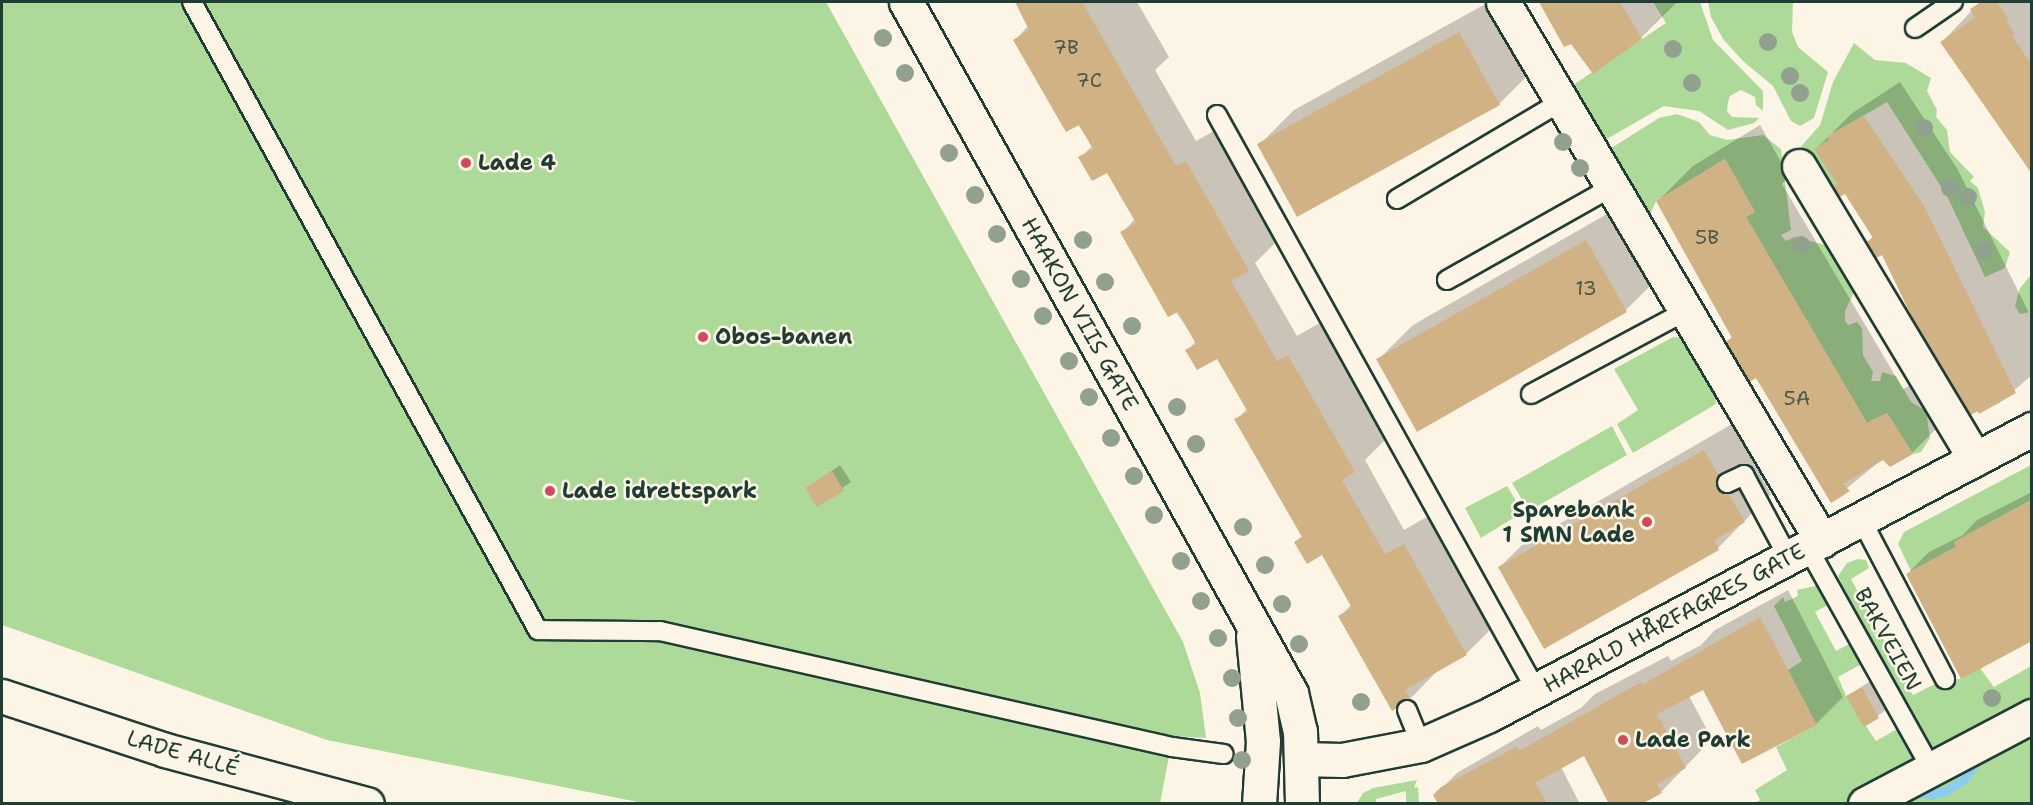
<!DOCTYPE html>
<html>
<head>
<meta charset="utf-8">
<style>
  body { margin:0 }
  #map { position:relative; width:2033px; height:805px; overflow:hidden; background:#fcf5e5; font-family:"Shantell Sans",sans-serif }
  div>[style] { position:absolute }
  .green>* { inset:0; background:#adda99 }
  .shadow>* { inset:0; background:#0003 }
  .stream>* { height:9px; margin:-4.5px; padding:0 4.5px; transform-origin:4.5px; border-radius:4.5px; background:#8ccced }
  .building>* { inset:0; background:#d0b284 }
  .roads { filter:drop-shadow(2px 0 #1f3d34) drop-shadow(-2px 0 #1f3d34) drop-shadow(0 2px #1f3d34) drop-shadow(0 -2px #1f3d34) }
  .lane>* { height:18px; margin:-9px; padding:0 9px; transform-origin:9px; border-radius:9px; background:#fcf5e5 }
  .street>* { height:33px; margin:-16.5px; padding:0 16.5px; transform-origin:16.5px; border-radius:16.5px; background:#fcf5e5 }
  .secondary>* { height:33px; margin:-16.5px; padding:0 16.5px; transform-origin:16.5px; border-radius:16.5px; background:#fcf5e5 }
  .trees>* { width:18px; height:18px; margin:-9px; border-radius:50%; background:#92a18f }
  .dots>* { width:16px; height:16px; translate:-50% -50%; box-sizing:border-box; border:3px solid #fcf5e5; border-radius:50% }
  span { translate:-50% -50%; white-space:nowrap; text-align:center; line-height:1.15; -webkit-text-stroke:5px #fcf5e5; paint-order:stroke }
  .number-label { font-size:20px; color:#4b5a48 }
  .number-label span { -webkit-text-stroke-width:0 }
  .poi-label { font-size:22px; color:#1f3d34; font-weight:700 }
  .left { translate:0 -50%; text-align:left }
  .right { translate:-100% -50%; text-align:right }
  .street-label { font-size:22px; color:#1f3d34 }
  .frame { position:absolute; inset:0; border:3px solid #1f3d34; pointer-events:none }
</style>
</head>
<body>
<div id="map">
  <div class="green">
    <i style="clip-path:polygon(2px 2px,826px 2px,1183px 642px,1200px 693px,1206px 738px,1173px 736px,1160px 803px,643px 803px,327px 740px,2px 625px)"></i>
    <i style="clip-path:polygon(1653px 2px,1700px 2px,1713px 40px,1763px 91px,1763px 111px,1756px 105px,1755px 97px,1741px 90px,1730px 96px,1728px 102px,1727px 111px,1732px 117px,1759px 118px,1754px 123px,1728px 130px,1699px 111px,1664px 106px,1600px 143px,1567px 89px,1666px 23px)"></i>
    <i style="clip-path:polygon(1708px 2px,1793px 2px,1792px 32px,1798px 47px,1828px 72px,1814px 118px,1800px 126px,1791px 121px,1773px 86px,1743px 61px,1723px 39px,1711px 17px)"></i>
    <i style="clip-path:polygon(1854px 43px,1875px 60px,1906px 63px,1931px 78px,1927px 91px,1937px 110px,1936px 117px,1947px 130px,1950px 152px,1974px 177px,1970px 181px,1978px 188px,1985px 212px,1983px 227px,2010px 252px,2005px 268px,1985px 277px,1947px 196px,1887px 102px,1828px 136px,1829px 140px,1815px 149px,1837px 184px,1833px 187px,1840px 197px,1830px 205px,1798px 150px,1820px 125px,1833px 82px)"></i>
    <i style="clip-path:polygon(1677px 114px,1699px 122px,1710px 135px,1727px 140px,1763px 135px,1781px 149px,1791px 230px,1781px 235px,1786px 241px,1795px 237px,1833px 247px,1844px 274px,1853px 268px,1856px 288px,1845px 311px,1845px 321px,1848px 325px,1857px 322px,1862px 328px,1863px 355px,1873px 372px,1871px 381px,1880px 381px,1882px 372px,1896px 376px,1911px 402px,1926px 411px,1930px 438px,1921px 452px,1913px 454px,1887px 413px,1867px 423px,1746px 217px,1755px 212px,1725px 159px,1656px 201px,1648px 219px,1605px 152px,1659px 118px)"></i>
    <i style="clip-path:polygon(2031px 275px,2031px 312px,2020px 314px,2015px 306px,2020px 288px)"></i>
    <i style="clip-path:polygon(1673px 337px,1683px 338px,1715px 394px,1716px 404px,1633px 453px,1617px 424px,1638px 410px,1614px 369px)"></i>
    <i style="clip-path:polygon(1612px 426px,1627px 455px,1529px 511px,1512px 483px)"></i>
    <i style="clip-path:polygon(2031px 465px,2031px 500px,1954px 542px,1956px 547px,1911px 571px,1898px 544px,1904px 532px)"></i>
    <i style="clip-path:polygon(1507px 486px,1523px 512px,1481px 538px,1465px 508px)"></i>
    <i style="clip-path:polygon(1858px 559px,1866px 560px,1869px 568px,1851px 579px,1913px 695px,1945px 679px,1961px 679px,1980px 668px,1994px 687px,2031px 666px,2031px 803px,1754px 804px,1760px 800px,1755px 790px,1787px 770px,1776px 747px,1816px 725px,1788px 670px,1802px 661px,1774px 606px,1783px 597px,1785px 602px,1798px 596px,1797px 590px,1820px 585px,1833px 602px,1815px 612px,1836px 651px,1849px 644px,1865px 662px,1838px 677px,1846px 696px,1876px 741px,1899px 728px,1881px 662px,1838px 576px,1847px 563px)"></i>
    <i style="clip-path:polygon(1417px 780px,1414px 788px,1418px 787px,1419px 803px,1406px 803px,1406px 791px,1376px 799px,1376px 803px,1357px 803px,1363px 793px,1373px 788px)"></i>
  </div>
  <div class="shadow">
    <i style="clip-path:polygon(1016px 2px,1137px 2px,1169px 57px,1155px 70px,1196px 141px,1221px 127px,1283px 235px,1255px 263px,1297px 336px,1323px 321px,1389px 436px,1365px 460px,1404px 530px,1439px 510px,1501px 619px,1466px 654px,1440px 668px,1410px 699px,1340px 616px,1352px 604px,1323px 553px,1296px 542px,1303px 535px,1236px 420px,1248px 408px,1218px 357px,1187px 351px,1196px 341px,1122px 233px,1135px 219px,1108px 171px,1080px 158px,1093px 145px,1015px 40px,1028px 26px)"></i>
    <i style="clip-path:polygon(1489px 2px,1534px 69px,1499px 104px,1259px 145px,1294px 110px)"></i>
    <i style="clip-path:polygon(1541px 2px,1675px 2px,1676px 3px,1641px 38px,1565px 45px)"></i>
    <i style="clip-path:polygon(1980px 2px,2032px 2px,2032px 172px,1942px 42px)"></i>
    <i style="clip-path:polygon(1900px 82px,1958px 170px,2029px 313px,2032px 311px,2032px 375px,1999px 403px,1964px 417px,1921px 331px,1906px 319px,1912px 312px,1883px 253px,1867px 242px,1874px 236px,1816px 149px,1851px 114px)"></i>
    <i style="clip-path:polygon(1760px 125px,1789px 176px,1782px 184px,1903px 389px,1923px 379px,1947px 418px,1912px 453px,1890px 465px,1884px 458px,1831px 501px,1756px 376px,1725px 343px,1733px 336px,1658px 201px,1693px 166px)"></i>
    <i style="clip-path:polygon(1621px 206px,1661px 275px,1626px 310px,1418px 430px,1378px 360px,1413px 325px)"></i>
    <i style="clip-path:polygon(1732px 424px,1771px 494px,1718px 548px,1544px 647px,1499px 568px,1521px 546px)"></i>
    <i style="clip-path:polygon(840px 465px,851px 482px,818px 505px,807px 488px)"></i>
    <i style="clip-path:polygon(2032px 492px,2032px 640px,1907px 574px,1929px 552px,1963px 535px,1977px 520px)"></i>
    <i style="clip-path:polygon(1788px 590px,1843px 697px,1816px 724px,1704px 688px,1689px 696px,1712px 739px,1661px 792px,1584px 754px,1561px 767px,1580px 804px,1439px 804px,1435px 795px,1457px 773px,1538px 726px,1541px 730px,1581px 708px,1595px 694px,1668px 656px,1671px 661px,1701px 645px,1715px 630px)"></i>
    <i style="clip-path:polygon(1870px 681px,1886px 710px,1864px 725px,1848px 696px)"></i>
  </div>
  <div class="stream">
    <i style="left:1909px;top:792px;width:23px;rotate:7deg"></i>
    <i style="left:1932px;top:795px;width:14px;rotate:-17deg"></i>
    <i style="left:1945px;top:791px;width:21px;rotate:-31deg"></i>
    <i style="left:1963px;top:780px;width:31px;rotate:-52deg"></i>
  </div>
  <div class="building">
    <i style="clip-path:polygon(1015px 2px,1082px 2px,1176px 166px,1186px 161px,1249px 271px,1231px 281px,1277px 361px,1288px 355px,1355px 472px,1342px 480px,1385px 554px,1404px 544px,1467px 655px,1405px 690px,1411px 700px,1392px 711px,1338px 616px,1352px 608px,1322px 555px,1307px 564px,1294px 542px,1302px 537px,1234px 419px,1248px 412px,1217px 359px,1197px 370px,1185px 350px,1196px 344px,1178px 312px,1168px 317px,1120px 232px,1136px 223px,1107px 173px,1092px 181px,1078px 157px,1093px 149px,1079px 125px,1066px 132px,1013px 40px,1029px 30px)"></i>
    <i style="clip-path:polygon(1539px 2px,1620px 2px,1642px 39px,1593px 74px,1571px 44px,1564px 47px)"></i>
    <i style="clip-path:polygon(1981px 2px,1997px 2px,2009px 20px,2007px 22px,2015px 34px,2012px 36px,2032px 65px,2032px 174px,1940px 42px,1975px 18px,1970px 9px)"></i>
    <i style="clip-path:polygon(1459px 32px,1500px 105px,1297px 217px,1257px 144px)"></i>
    <i style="clip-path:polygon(1864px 116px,1924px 206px,2016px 393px,1979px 414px,1978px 411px,1963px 419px,1920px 333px,1913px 337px,1904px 318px,1911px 315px,1882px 255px,1874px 259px,1866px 242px,1873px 238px,1845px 194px,1840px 197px,1833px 186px,1837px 184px,1814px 149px,1829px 140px,1827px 136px)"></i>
    <i style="clip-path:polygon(1725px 159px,1755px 212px,1746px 217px,1867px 423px,1887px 413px,1913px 454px,1890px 467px,1883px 460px,1843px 484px,1850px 491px,1831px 503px,1756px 378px,1748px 383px,1724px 343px,1732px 338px,1656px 201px)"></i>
    <i style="clip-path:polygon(1586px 240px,1627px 312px,1417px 432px,1376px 359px)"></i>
    <i style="clip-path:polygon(1704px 450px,1745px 522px,1714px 540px,1719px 550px,1544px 649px,1498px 567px)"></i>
    <i style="clip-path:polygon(832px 471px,844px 491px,817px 507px,805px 488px)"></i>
    <i style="clip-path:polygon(2032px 500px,2032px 641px,1961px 679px,1906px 574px,1956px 547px,1954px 542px)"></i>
    <i style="clip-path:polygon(1760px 617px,1817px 725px,1742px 764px,1703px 690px,1657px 714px,1686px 768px,1657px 784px,1662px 793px,1642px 804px,1609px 804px,1584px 756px,1535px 783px,1547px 804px,1438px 804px,1433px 795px,1441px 787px,1516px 747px,1519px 751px,1641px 682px,1642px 685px)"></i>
    <i style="clip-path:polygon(1862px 687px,1879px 718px,1864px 727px,1846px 696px)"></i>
  </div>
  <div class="roads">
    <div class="lane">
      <i style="left:192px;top:2px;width:717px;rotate:61.15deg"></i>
      <i style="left:538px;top:630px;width:122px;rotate:0.5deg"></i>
      <i style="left:660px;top:631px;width:525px;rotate:12.77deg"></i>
      <i style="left:1172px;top:747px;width:52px;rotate:7.7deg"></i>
      <i style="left:1915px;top:28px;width:46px;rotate:-34.4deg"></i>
      <i style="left:1217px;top:115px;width:658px;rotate:60.98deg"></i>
      <i style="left:1397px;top:199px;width:192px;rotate:-30.7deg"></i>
      <i style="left:1447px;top:280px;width:189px;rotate:-29.4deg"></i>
      <i style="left:1531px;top:394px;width:176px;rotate:-28.2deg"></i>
      <i style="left:1727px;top:483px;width:19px;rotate:-25deg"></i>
      <i style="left:1744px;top:475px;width:95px;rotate:61.8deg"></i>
      <i style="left:1861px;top:519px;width:181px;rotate:62.3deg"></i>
      <i style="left:1808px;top:548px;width:236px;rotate:60.8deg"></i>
      <i style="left:1407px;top:710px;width:38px;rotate:68deg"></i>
    </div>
    <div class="street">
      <i style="left:1503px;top:2px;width:626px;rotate:59.38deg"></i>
      <i style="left:1799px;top:166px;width:342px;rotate:59deg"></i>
      <i style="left:1301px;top:759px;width:41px;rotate:1.4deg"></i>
      <i style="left:1342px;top:760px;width:80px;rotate:-10.8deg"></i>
      <i style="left:1421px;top:745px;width:74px;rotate:-23.8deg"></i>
      <i style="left:1489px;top:715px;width:614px;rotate:-27.78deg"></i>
      <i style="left:1865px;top:804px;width:189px;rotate:-27.8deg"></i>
    </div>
    <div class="secondary">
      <i style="left:906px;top:2px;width:791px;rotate:60.88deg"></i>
      <i style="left:1291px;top:693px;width:39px;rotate:77deg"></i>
      <i style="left:1300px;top:731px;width:73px;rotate:88.4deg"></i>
      <i style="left:1253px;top:636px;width:105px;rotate:84.6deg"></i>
      <i style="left:1263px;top:741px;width:63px;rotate:93.6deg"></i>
      <i style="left:2px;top:696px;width:172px;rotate:18.3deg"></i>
      <i style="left:165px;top:750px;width:209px;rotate:15deg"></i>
    </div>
  </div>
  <div class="trees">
    <i style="left:883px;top:38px"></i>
    <i style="left:1768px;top:42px"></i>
    <i style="left:1673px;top:49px"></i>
    <i style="left:905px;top:73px"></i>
    <i style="left:1790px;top:76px"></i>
    <i style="left:1692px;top:83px"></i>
    <i style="left:1800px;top:93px"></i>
    <i style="left:1924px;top:128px"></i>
    <i style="left:1563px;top:142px"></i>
    <i style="left:949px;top:153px"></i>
    <i style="left:1580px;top:168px"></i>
    <i style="left:1950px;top:188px"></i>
    <i style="left:975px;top:195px"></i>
    <i style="left:1968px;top:197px"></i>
    <i style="left:997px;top:234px"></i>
    <i style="left:1083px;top:240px"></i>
    <i style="left:1801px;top:245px"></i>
    <i style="left:1984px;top:251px"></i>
    <i style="left:1021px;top:279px"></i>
    <i style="left:1105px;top:282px"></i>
    <i style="left:1043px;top:316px"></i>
    <i style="left:1132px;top:326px"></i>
    <i style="left:1069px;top:361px"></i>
    <i style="left:1089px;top:397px"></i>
    <i style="left:1177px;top:407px"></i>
    <i style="left:1111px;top:438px"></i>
    <i style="left:1196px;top:444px"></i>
    <i style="left:1134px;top:476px"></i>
    <i style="left:1154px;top:515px"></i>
    <i style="left:1243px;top:527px"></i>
    <i style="left:1181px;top:561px"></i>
    <i style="left:1265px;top:565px"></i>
    <i style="left:1201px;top:601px"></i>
    <i style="left:1282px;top:604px"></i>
    <i style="left:1218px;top:638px"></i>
    <i style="left:1299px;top:644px"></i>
    <i style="left:1232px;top:678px"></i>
    <i style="left:1992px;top:698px"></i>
    <i style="left:1361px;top:702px"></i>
    <i style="left:1238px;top:718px"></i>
    <i style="left:1242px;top:760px"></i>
  </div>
  <div class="dots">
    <i style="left:466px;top:163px;background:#d1495b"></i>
    <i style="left:703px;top:337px;background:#d1495b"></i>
    <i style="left:550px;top:491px;background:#d1495b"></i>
    <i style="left:1647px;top:522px;background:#d1495b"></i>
    <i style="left:1623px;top:740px;background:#d1495b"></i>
  </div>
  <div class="number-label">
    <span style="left:1066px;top:47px">7B</span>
    <span style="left:1089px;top:80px">7C</span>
    <span style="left:1707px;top:237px">5B</span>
    <span style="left:1586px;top:288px">13</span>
    <span style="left:1797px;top:398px">5A</span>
  </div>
  <div class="poi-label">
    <span class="left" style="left:478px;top:163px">Lade 4</span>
    <span class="left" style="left:715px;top:337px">Obos-banen</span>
    <span class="left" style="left:562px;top:491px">Lade idrettspark</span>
    <span class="right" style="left:1635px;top:522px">Sparebank<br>1 SMN Lade</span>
    <span class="left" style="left:1635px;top:740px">Lade Park</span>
  </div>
  <div class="street-label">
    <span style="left:1080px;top:314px;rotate:61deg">HAAKON VIIS GATE</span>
    <span style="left:1674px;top:618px;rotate:-28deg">HARALD HÅRFAGRES GATE</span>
    <span style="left:1888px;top:639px;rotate:61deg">BAKVEIEN</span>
    <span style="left:183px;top:753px;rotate:16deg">LADE ALLÉ</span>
  </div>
  <div class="frame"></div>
</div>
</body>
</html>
